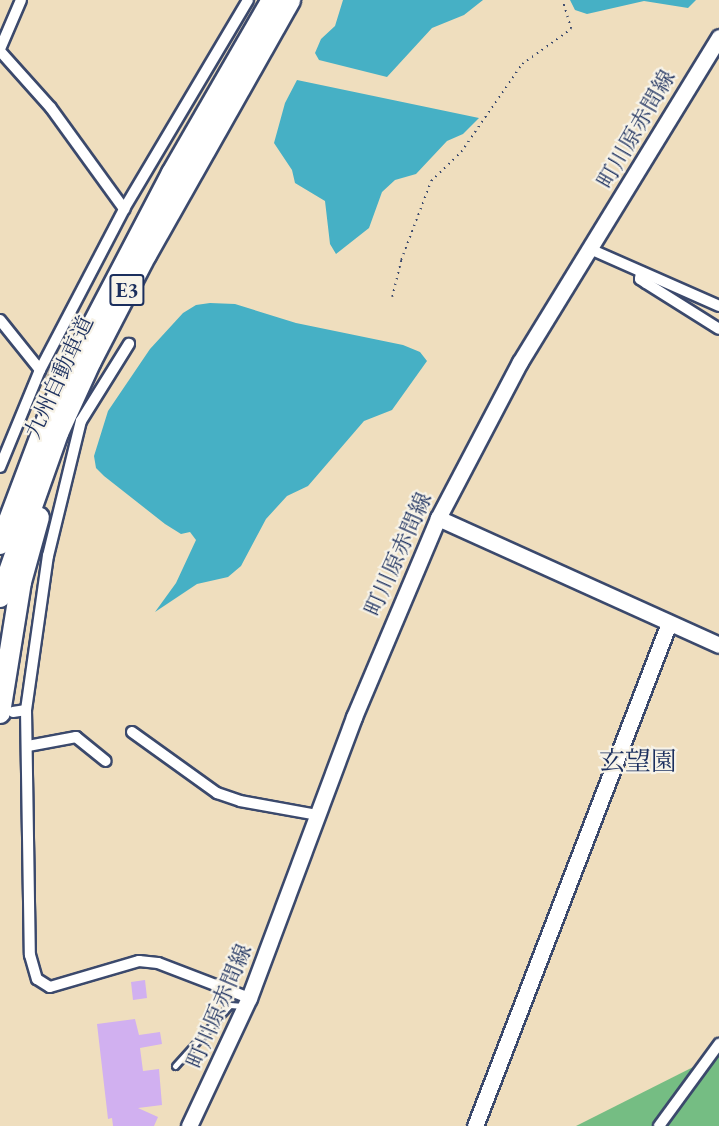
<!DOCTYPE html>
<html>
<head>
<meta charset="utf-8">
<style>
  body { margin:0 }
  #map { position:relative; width:719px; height:1126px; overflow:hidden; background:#efdebe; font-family:"EB Garamond","Noto Serif JP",serif }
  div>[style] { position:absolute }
  .forest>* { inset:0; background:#75bd83 }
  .water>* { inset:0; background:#46b0c5 }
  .building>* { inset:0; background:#d1b0f0 }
  .street-tunnel>* { height:10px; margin-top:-5px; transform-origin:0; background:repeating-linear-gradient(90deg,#c5bbab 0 10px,transparent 0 15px) }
  .path>* { height:1.5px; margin-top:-0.75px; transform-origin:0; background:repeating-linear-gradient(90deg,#3b496c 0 1.5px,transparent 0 6px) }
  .roads { filter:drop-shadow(2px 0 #3b496c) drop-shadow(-2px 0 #3b496c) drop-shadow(0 2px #3b496c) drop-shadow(0 -2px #3b496c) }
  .lane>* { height:5px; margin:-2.5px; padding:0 2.5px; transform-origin:2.5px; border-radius:2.5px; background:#fff }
  .street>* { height:10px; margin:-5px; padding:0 5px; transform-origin:5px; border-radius:5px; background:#fff }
  .secondary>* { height:15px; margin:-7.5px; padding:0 7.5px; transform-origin:7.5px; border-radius:7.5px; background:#fff }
  .highway>* { height:20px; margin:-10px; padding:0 10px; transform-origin:10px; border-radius:10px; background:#fff }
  span { translate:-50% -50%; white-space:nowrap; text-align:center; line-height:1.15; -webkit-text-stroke:4.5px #f7f3e8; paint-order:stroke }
  .shield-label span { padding:2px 4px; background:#f7f3e8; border:2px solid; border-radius:4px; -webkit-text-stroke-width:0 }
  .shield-label { font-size:21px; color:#1b2f5e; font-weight:700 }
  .street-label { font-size:22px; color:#1b2f5e }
  .quarter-label { font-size:26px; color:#1b2f5e }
</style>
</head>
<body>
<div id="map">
  <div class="forest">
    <i style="clip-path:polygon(719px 1054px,719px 1126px,576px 1126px)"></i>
  </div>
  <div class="water">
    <i style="clip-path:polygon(343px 0,483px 0,464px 15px,432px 28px,387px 77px,319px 60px,315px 53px,321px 39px,335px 26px)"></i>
    <i style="clip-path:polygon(570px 0,696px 0,688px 8px,644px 1px,587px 14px,575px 10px)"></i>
    <i style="clip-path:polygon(297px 80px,479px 118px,463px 134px,447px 141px,416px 174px,395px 180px,382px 192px,369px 228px,336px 254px,330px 244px,325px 201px,295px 183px,292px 170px,274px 143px,285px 103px)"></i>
    <i style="clip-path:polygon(210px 303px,235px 304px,296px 323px,403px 345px,420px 352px,427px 361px,392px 410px,364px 421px,308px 486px,287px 496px,266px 519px,241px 566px,228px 577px,197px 584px,155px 612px,176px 583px,196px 540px,190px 532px,181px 534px,165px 524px,104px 476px,96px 468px,94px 456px,108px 411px,150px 349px,183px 313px,196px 305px)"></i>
  </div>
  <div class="building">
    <i style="clip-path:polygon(145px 980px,147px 998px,133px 1000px,131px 982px)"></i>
    <i style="clip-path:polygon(135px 1019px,139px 1035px,160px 1032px,162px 1044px,140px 1048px,143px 1071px,159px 1069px,162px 1105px,138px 1108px,158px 1117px,154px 1126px,113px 1126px,112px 1118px,108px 1119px,97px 1024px)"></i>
  </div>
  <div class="street-tunnel">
    <i style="left:40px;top:370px;width:62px;rotate:23.7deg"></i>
  </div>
  <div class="path">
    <i style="left:392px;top:297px;width:38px;rotate:-76deg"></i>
    <i style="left:401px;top:260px;width:85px;rotate:-69.2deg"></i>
    <i style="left:431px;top:181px;width:42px;rotate:-44deg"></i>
    <i style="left:461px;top:152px;width:107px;rotate:-55.3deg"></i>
    <i style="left:522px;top:64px;width:60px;rotate:-35.5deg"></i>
    <i style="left:571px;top:29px;width:30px;rotate:-107deg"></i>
  </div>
  <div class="roads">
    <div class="lane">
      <i style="left:175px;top:1066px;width:82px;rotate:-48deg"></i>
      <i style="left:230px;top:1005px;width:13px;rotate:4deg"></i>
    </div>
    <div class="street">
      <i style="left:0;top:49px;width:53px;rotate:-66.8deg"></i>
      <i style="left:0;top:51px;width:76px;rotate:48.2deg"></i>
      <i style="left:51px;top:108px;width:125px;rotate:54.1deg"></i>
      <i style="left:590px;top:249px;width:141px;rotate:23.8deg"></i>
      <i style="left:641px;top:272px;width:7px;rotate:98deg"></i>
      <i style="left:640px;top:279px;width:7px;rotate:34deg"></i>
      <i style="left:646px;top:283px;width:86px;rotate:32.2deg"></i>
      <i style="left:0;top:320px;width:64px;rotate:51.3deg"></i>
      <i style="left:0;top:467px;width:105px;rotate:-67.6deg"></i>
      <i style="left:40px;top:370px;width:182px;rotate:-62.4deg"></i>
      <i style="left:124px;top:209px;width:243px;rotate:-59.3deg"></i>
      <i style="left:26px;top:710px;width:156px;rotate:-81.9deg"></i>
      <i style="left:48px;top:556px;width:139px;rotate:-76.3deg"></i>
      <i style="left:81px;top:421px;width:91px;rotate:-58.1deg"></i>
      <i style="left:13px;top:712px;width:13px;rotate:-9deg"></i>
      <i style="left:26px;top:710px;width:245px;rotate:89.1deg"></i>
      <i style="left:30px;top:955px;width:25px;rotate:74deg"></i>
      <i style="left:37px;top:979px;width:15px;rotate:32deg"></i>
      <i style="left:50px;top:987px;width:93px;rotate:-16.3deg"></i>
      <i style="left:139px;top:961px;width:19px;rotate:6deg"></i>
      <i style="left:158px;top:963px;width:97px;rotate:21deg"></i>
      <i style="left:132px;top:732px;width:105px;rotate:35.7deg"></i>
      <i style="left:217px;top:793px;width:24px;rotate:19deg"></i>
      <i style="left:240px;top:801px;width:78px;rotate:10.3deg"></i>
      <i style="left:28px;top:746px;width:49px;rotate:-10.6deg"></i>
      <i style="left:76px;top:737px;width:38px;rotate:39deg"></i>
      <i style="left:659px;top:1126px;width:102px;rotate:-53.8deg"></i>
    </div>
    <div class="secondary">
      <i style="left:438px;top:518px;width:308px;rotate:24.3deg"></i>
      <i style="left:189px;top:1126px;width:141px;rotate:-64.9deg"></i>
      <i style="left:249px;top:998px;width:300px;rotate:-69.5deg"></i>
      <i style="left:354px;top:717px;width:216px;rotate:-67.1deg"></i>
      <i style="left:438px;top:518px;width:176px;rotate:-62.3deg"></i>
      <i style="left:520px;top:362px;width:381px;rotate:-58.5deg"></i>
      <i style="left:475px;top:1126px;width:539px;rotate:-68.91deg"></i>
    </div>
    <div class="highway">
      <i style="left:0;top:544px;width:139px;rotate:-69.3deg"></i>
      <i style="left:49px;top:414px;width:70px;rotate:-64.5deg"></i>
      <i style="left:79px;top:351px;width:201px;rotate:-62.4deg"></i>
      <i style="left:172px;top:173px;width:200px;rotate:-60deg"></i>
      <i style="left:0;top:597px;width:174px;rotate:-70.5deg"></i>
      <i style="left:58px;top:433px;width:79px;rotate:-65.4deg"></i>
      <i style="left:91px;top:361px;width:119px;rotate:-62.6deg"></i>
      <i style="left:146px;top:255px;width:293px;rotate:-60.5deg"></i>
      <i style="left:0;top:713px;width:133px;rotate:-80.9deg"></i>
      <i style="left:21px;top:582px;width:67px;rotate:-74.5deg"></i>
    </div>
  </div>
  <div class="shield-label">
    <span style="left:127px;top:290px">E3</span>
  </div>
  <div class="street-label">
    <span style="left:636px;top:129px;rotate:-60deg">町川原赤間線</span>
    <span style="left:59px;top:377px;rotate:-65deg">九州自動車道</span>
    <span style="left:398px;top:554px;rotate:-66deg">町川原赤間線</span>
    <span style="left:219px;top:1006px;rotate:-67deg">町川原赤間線</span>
  </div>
  <div class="quarter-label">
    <span style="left:638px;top:762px">玄望園</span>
  </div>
</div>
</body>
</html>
